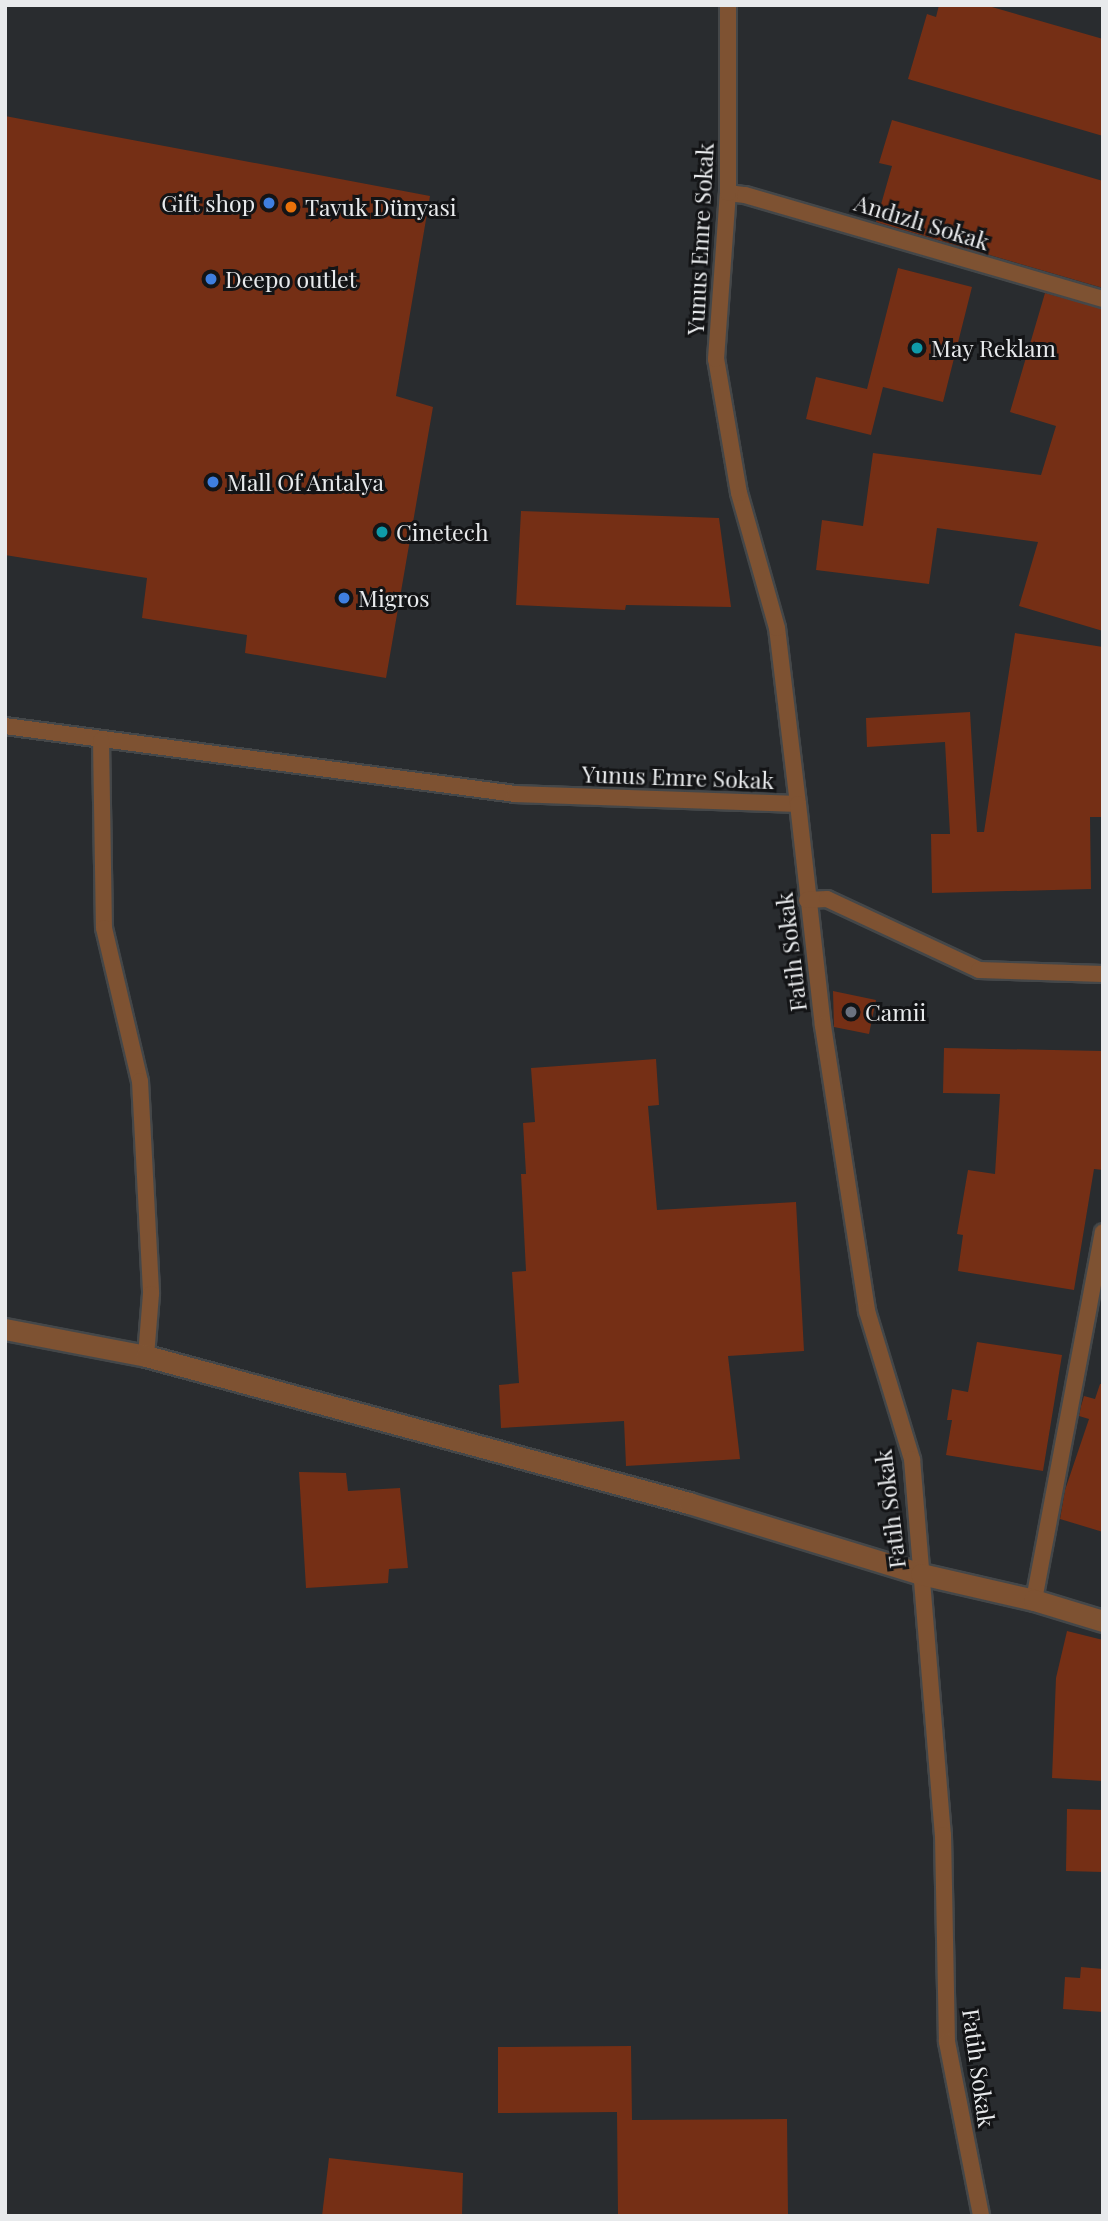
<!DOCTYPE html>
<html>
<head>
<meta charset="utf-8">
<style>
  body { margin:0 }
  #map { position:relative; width:1108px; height:2221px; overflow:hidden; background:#292c2f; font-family:"Playfair Display",serif }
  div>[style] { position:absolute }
  .building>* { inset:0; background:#752f15 }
  .roads { filter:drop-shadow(2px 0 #444749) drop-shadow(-2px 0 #444749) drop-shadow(0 2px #444749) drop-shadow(0 -2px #444749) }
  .minor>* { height:16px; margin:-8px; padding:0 8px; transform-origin:8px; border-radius:8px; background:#7e5232 }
  .tertiary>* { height:21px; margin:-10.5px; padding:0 10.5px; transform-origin:10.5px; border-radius:10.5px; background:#7e5232 }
  .dots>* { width:19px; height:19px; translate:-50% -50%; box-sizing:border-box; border:4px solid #131416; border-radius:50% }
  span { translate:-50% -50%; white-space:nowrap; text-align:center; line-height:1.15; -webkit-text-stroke:6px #131416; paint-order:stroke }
  .poi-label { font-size:23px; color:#e8eaec }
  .right { translate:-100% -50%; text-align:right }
  .left { translate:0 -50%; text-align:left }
  .street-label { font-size:23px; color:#e8eaec }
  .frame { position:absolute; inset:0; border:7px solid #e8eaec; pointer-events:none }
</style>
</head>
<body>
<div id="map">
  <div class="building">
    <i style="clip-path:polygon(939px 5px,985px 5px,1103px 39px,1103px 136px,908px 79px,927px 14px,936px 17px)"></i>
    <i style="clip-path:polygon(5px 116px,430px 196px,396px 396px,433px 407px,386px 678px,245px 653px,247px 635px,142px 618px,147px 578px,5px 555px)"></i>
    <i style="clip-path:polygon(892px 120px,1103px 181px,1103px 288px,876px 222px,892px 166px,879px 163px)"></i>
    <i style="clip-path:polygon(898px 268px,972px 287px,943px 402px,883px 387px,871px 435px,806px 419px,816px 377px,867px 389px)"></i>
    <i style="clip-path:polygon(1045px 293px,1103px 309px,1103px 631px,1019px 606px,1038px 542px,937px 528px,929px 584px,816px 570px,822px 520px,863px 526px,873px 453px,1041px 475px,1056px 426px,1010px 412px)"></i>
    <i style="clip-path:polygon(521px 511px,719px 518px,731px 607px,626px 605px,625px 610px,516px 605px)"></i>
    <i style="clip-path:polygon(1015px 633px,1103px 647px,1103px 817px,1090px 817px,1091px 889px,932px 893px,931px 834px,950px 834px,945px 742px,867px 747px,866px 718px,970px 712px,977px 832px,984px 832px)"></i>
    <i style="clip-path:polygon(833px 991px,876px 1000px,869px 1034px,834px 1027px)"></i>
    <i style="clip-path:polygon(944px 1048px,1103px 1051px,1103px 1170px,1094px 1169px,1074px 1290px,958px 1271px,963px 1235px,957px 1234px,968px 1170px,995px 1174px,1000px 1094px,943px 1093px)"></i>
    <i style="clip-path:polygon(656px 1059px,659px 1105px,648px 1106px,657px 1210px,796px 1202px,804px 1351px,728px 1356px,740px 1459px,626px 1466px,624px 1421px,501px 1428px,499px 1385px,519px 1383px,512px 1272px,526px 1271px,521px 1174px,526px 1174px,523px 1123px,535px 1122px,531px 1068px)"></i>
    <i style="clip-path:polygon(977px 1342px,1062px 1355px,1043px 1471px,946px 1455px,952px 1420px,947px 1420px,952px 1389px,968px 1392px)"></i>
    <i style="clip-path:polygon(1100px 1384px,1103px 1384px,1103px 1532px,1060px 1519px,1065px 1490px,1089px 1419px,1079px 1416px,1081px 1406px,1084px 1396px,1095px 1399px)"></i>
    <i style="clip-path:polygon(299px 1472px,346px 1473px,348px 1491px,400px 1488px,408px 1568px,389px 1569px,388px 1583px,306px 1588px)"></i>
    <i style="clip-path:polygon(1067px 1631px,1103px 1640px,1103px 1781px,1052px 1778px,1056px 1678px)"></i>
    <i style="clip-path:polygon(1067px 1809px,1103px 1810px,1103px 1872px,1066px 1871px)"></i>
    <i style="clip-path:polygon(1081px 1967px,1103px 1969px,1103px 2012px,1063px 2009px,1065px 1977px,1080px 1978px)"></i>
    <i style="clip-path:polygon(631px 2046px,632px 2120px,787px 2119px,788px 2216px,618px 2216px,617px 2112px,498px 2113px,498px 2047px)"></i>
    <i style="clip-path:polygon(329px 2158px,463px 2173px,462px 2216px,322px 2216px)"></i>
  </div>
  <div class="roads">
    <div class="minor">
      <i style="left:728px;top:193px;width:17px;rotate:7deg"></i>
      <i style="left:745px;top:195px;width:373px;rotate:16.2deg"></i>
      <i style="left:5px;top:726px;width:515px;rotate:7.59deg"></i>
      <i style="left:515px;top:794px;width:283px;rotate:2deg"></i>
      <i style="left:798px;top:804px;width:177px;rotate:-96.8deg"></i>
      <i style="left:777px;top:628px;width:140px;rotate:-105.7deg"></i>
      <i style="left:739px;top:493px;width:136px;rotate:-99.7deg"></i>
      <i style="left:716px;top:359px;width:166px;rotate:-85.9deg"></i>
      <i style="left:728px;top:193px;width:188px;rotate:-90deg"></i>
      <i style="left:101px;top:740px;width:188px;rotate:89.1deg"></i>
      <i style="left:104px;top:928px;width:157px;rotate:76.8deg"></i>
      <i style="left:140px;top:1081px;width:213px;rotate:87deg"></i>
      <i style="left:151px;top:1294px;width:62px;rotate:94.6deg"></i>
      <i style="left:798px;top:804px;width:223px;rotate:83.6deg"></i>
      <i style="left:823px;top:1026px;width:288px;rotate:81.2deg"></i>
      <i style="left:867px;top:1311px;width:155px;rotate:73.1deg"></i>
      <i style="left:912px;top:1459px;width:377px;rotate:85.3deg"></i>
      <i style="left:943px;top:1835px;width:207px;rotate:88.9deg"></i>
      <i style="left:947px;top:2042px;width:177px;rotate:78.9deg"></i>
      <i style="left:807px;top:900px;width:20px;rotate:-3deg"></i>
      <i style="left:827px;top:899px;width:168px;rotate:25deg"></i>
      <i style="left:979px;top:970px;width:124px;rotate:1.8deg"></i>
      <i style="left:1034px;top:1600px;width:374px;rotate:-79.4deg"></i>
    </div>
    <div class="tertiary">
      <i style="left:5px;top:1329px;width:144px;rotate:10.8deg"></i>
      <i style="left:146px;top:1356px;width:563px;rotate:15.15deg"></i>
      <i style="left:689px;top:1503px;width:243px;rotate:17deg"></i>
      <i style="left:921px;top:1574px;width:116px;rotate:13deg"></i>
      <i style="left:1034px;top:1600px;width:72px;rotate:16.9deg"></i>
    </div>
  </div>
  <div class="dots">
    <i style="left:269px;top:203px;background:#3f7fe0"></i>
    <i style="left:291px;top:207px;background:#e8710a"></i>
    <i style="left:211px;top:279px;background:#3f7fe0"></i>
    <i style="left:917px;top:348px;background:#0f9aa8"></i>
    <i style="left:213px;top:482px;background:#3f7fe0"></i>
    <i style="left:382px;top:532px;background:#0f9aa8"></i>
    <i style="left:344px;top:598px;background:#3f7fe0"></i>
    <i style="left:851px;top:1012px;background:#6b7280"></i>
  </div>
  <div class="poi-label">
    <span class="right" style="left:255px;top:203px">Gift shop</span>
    <span class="left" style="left:305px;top:207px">Tavuk Dünyasi</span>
    <span class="left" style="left:225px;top:279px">Deepo outlet</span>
    <span class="left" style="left:931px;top:348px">May Reklam</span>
    <span class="left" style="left:227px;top:482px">Mall Of Antalya</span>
    <span class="left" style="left:396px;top:532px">Cinetech</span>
    <span class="left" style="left:358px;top:598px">Migros</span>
    <span class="left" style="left:865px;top:1012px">Camii</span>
  </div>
  <div class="street-label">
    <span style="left:922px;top:222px;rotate:17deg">Andızlı Sokak</span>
    <span style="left:700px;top:239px;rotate:-87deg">Yunus Emre Sokak</span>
    <span style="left:678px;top:777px;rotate:2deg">Yunus Emre Sokak</span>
    <span style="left:791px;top:952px;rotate:-97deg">Fatih Sokak</span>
    <span style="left:890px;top:1509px;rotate:-97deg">Fatih Sokak</span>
    <span style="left:979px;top:2068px;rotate:82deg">Fatih Sokak</span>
  </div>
  <div class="frame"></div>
</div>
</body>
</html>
